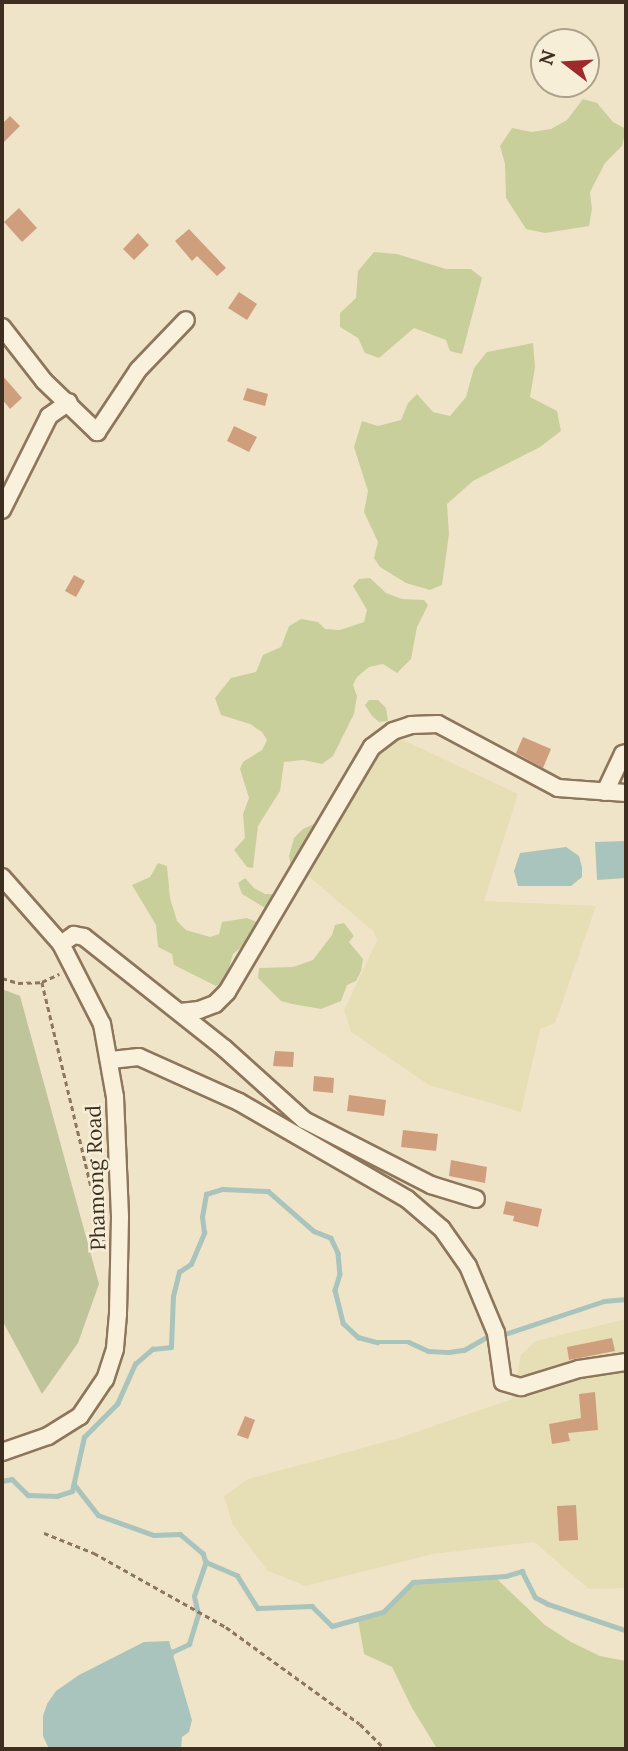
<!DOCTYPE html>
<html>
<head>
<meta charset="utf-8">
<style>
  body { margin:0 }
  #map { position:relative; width:628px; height:1751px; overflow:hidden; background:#f0e4c8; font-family:Lora,serif }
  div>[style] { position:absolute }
  .farmland>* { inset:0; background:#e6deb5 }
  .green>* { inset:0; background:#c9cf9b }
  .cemetery>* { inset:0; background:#bfc49a }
  .water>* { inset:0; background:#a9c4bc }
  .stream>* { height:4.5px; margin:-2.25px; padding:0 2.25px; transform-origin:2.25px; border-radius:2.25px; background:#a9c4bc }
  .building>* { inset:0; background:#cf9f7d }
  .path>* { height:2.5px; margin-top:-1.25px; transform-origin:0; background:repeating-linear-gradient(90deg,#8d765c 0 5px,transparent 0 8.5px) }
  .roads { filter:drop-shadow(2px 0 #8d765c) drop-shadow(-2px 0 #8d765c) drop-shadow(0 2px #8d765c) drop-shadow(0 -2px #8d765c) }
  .minor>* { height:16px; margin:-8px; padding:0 8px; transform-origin:8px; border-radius:8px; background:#faf1dc }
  span { translate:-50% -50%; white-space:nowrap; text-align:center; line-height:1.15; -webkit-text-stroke:5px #f7eed8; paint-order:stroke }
  .street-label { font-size:21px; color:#3d2e20 }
  .frame { position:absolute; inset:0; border:4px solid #3d2e20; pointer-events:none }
  .north { position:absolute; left:530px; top:28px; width:70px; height:70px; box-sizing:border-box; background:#f7eed8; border:2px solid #ada18e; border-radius:50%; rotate:287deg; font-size:19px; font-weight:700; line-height:28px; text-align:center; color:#3d2e20 }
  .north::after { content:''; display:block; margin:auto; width:24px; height:32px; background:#9e2a2b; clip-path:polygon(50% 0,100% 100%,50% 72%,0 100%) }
</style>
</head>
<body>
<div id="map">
  <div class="farmland">
    <i style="clip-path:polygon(401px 739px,518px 794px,484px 901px,596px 906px,555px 1023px,540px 1029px,521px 1112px,429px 1085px,351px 1032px,344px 1010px,377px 941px,374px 932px,306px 874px,377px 753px)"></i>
    <i style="clip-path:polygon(626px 1319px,626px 1588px,589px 1589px,534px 1542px,433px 1554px,306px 1586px,268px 1571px,233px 1525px,224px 1496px,248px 1479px,396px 1439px,512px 1399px,521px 1355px,536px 1341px)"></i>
  </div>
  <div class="green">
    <i style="clip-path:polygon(583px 99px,597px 103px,613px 122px,626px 129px,622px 146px,605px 163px,590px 192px,592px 209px,589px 226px,545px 233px,526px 229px,506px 198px,505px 164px,500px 146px,512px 128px,532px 132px,551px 129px,567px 120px)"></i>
    <i style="clip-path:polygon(374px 252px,397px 254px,446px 269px,471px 269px,482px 278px,462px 354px,450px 351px,446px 340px,414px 328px,379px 358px,365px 353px,358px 338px,340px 327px,340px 313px,356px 298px,358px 271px)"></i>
    <i style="clip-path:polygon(533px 343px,535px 367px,530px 397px,557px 411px,561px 431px,540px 447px,473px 481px,447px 504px,449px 534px,442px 585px,430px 590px,406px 583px,380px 567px,374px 558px,378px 542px,364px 512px,368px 491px,354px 447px,362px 421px,378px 426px,401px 420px,408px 403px,417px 394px,433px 412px,450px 416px,466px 397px,474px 368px,487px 352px)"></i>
    <i style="clip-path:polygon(370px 578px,386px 593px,402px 599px,424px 600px,428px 605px,417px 627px,411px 659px,397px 673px,383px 664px,369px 667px,357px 677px,353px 685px,357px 696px,354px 714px,333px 756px,322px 764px,303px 760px,284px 762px,280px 791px,258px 826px,253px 868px,247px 867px,234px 850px,245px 838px,243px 814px,249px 798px,240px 769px,243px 762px,262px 750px,267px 740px,262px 732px,250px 724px,221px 715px,215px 698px,231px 678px,256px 672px,263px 655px,281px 647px,289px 626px,301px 619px,318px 622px,325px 629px,340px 630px,364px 622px,367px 610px,353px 586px,359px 579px)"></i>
    <i style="clip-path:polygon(369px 700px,378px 700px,386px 708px,388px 721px,379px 722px,372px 716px,365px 705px)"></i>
    <i style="clip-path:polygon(316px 823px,313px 838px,299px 863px,291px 866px,289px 856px,294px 838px,303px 829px)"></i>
    <i style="clip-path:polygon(158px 863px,167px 866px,170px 898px,177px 921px,186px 930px,210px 937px,219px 934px,222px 922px,247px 918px,259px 923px,254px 937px,233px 954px,225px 981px,216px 986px,174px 965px,172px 954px,158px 947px,156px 925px,132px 885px,150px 877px)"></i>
    <i style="clip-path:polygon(245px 878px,254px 888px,265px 894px,277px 894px,276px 908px,265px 908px,242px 894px,238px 883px)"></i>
    <i style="clip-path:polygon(344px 923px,354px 936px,349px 942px,363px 959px,361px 971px,356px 981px,347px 985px,341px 1001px,321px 1009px,292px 1004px,281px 1001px,258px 978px,259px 968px,293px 967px,313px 960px,332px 935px,335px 925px)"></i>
    <i style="clip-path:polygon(495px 1577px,545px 1625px,571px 1642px,600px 1656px,626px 1661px,626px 1749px,440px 1749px,436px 1747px,412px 1708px,392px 1667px,364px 1654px,358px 1619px,383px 1612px,413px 1582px)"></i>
  </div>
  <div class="cemetery">
    <i style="clip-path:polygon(2px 989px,20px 996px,99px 1284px,78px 1343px,42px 1394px,2px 1320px)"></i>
  </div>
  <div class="water">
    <i style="clip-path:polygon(626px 841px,626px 878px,597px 880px,595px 842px)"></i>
    <i style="clip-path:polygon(566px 847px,579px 856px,582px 867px,582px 877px,571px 886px,518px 886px,514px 871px,520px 853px)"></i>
    <i style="clip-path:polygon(169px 1641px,192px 1720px,189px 1732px,182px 1737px,181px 1749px,49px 1749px,43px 1736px,43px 1716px,47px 1704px,56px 1691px,79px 1675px,144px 1642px)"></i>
  </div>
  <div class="stream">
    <i style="left:505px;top:1334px;width:104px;rotate:-18.4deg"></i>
    <i style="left:604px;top:1301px;width:22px;rotate:-5deg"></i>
    <i style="left:2px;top:1481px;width:10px;rotate:-11deg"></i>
    <i style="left:12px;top:1479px;width:23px;rotate:45deg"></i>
    <i style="left:28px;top:1495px;width:29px;rotate:2deg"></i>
    <i style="left:57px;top:1496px;width:16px;rotate:-18deg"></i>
    <i style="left:72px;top:1491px;width:55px;rotate:-77.5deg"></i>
    <i style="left:84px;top:1437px;width:47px;rotate:-45deg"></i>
    <i style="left:117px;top:1404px;width:44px;rotate:-65.8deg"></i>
    <i style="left:135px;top:1364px;width:23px;rotate:-41deg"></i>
    <i style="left:152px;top:1349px;width:19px;rotate:-6deg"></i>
    <i style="left:171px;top:1347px;width:51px;rotate:-87.8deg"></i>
    <i style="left:173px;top:1296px;width:25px;rotate:-76deg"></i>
    <i style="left:179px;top:1272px;width:14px;rotate:-34deg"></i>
    <i style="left:191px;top:1264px;width:34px;rotate:-67deg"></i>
    <i style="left:204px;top:1233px;width:16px;rotate:-97deg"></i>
    <i style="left:202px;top:1217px;width:23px;rotate:-80deg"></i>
    <i style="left:206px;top:1194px;width:17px;rotate:-17deg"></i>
    <i style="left:222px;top:1189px;width:46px;rotate:2.5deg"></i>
    <i style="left:268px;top:1191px;width:61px;rotate:41deg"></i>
    <i style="left:314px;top:1231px;width:18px;rotate:22deg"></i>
    <i style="left:331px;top:1238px;width:17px;rotate:65deg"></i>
    <i style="left:338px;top:1253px;width:21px;rotate:85deg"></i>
    <i style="left:340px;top:1274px;width:17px;rotate:107deg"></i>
    <i style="left:335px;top:1290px;width:34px;rotate:76deg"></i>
    <i style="left:343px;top:1323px;width:21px;rotate:43deg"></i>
    <i style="left:358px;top:1337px;width:20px;rotate:15deg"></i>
    <i style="left:377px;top:1342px;width:32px"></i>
    <i style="left:409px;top:1342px;width:21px;rotate:25deg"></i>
    <i style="left:428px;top:1351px;width:21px;rotate:3deg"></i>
    <i style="left:449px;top:1352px;width:15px;rotate:-8deg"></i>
    <i style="left:464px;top:1350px;width:24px;rotate:-30deg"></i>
    <i style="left:74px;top:1484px;width:39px;rotate:52deg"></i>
    <i style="left:98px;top:1515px;width:59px;rotate:19.7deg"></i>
    <i style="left:154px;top:1535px;width:26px;rotate:-2deg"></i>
    <i style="left:180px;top:1534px;width:30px;rotate:40deg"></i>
    <i style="left:203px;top:1553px;width:9px;rotate:72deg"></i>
    <i style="left:206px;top:1562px;width:34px;rotate:23deg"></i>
    <i style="left:237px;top:1575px;width:39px;rotate:58deg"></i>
    <i style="left:258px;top:1608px;width:54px;rotate:-2.1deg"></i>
    <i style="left:312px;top:1606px;width:28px;rotate:45deg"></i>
    <i style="left:332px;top:1626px;width:53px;rotate:-15.4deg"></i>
    <i style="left:383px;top:1612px;width:42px;rotate:-45deg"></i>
    <i style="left:413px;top:1582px;width:93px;rotate:-3.7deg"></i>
    <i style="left:506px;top:1576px;width:17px;rotate:-17deg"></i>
    <i style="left:522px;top:1571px;width:29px;rotate:63deg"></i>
    <i style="left:535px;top:1597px;width:15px;rotate:28deg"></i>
    <i style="left:548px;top:1604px;width:81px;rotate:18.7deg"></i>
    <i style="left:625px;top:1630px;width:3px;rotate:-72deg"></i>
    <i style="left:169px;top:1658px;width:7px;rotate:-63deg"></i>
    <i style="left:172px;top:1652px;width:19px;rotate:-25deg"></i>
    <i style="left:189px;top:1644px;width:31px;rotate:-73deg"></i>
    <i style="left:198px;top:1614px;width:18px;rotate:-103deg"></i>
    <i style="left:194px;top:1596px;width:36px;rotate:-71deg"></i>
  </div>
  <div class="building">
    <i style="clip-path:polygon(10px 116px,20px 126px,2px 144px,2px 124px)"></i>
    <i style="clip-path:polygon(19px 208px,37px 228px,22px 242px,4px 222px)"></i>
    <i style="clip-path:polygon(189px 229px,226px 268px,217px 276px,197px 256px,192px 261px,175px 241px)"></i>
    <i style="clip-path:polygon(138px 233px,149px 245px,134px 260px,123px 249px)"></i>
    <i style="clip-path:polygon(239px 292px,257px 304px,247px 320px,228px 308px)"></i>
    <i style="clip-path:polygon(2px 375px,22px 398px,10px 409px,2px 399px)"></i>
    <i style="clip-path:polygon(247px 388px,268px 394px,265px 406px,243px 400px)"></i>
    <i style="clip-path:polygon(234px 426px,257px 437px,249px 452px,227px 441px)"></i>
    <i style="clip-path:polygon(74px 575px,85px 581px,76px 597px,65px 591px)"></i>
    <i style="clip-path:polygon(523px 737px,551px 749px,543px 768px,516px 753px)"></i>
    <i style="clip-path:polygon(275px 1051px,294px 1052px,293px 1067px,273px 1066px)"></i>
    <i style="clip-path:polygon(314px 1076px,334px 1078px,333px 1093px,313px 1091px)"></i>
    <i style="clip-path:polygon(349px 1095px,386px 1100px,384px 1116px,347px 1111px)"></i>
    <i style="clip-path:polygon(403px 1130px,438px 1134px,436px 1151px,401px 1147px)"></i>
    <i style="clip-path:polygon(451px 1160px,487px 1167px,485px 1183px,449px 1176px)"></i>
    <i style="clip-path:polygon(506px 1201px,542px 1209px,538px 1227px,513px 1221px,514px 1216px,503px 1214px)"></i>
    <i style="clip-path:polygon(612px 1338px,615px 1351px,569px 1360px,567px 1347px)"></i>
    <i style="clip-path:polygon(595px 1392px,598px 1430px,568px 1433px,570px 1441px,552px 1444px,549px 1424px,581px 1418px,579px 1394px)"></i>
    <i style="clip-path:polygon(245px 1416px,255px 1420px,248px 1439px,237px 1435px)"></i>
    <i style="clip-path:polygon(576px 1505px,578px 1540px,559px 1541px,557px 1506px)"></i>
  </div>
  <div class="path">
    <i style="left:2px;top:978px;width:17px;rotate:17deg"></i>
    <i style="left:18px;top:983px;width:24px;rotate:-2deg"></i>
    <i style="left:42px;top:982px;width:19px;rotate:-25deg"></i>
    <i style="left:42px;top:982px;width:266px;rotate:76.5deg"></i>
    <i style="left:44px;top:1533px;width:54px;rotate:21.8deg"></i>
    <i style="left:94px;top:1553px;width:151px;rotate:29.3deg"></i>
    <i style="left:226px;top:1627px;width:165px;rotate:35.9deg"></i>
    <i style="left:360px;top:1724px;width:35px;rotate:45deg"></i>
  </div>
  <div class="roads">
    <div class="minor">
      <i style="left:2px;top:327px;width:68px;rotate:52.1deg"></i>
      <i style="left:44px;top:381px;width:74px;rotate:43.9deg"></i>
      <i style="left:97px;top:432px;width:74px;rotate:-56.5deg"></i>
      <i style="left:138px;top:370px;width:69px;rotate:-46.2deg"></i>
      <i style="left:2px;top:510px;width:105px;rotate:-63.4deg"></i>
      <i style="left:49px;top:416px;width:24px;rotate:-35deg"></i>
      <i style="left:605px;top:792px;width:42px;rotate:-64.7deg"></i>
      <i style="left:623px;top:754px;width:3px;rotate:-18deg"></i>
      <i style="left:2px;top:877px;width:89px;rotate:48.6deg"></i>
      <i style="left:61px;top:944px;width:90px;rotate:62.9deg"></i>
      <i style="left:102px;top:1024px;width:74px;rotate:79.9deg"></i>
      <i style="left:115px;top:1097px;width:120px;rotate:87.6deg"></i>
      <i style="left:120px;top:1217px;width:97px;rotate:91.2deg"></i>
      <i style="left:118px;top:1314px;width:35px;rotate:95deg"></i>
      <i style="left:115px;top:1349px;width:32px;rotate:108deg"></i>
      <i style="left:105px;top:1379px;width:45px;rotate:124deg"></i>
      <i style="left:80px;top:1416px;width:38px;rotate:148deg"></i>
      <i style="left:48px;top:1436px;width:49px;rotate:160.8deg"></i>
      <i style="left:61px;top:944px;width:16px;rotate:-35deg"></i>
      <i style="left:74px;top:935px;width:10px;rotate:11deg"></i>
      <i style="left:84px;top:937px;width:179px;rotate:38.4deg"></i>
      <i style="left:224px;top:1048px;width:108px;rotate:42deg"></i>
      <i style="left:304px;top:1120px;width:143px;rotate:27.1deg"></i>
      <i style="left:431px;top:1185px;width:47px;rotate:17.3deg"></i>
      <i style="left:180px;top:1012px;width:19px;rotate:-6deg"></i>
      <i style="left:199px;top:1010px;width:17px;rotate:-21deg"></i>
      <i style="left:215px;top:1004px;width:17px;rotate:-45deg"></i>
      <i style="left:227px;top:992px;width:285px;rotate:-59.4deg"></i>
      <i style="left:372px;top:747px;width:26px;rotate:-37deg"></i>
      <i style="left:393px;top:731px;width:19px;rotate:-18deg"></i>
      <i style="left:411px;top:725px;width:27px;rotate:-2deg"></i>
      <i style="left:438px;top:724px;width:136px;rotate:28.1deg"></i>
      <i style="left:558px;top:788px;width:68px;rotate:4.2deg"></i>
      <i style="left:111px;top:1060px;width:28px;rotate:-6deg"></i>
      <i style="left:139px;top:1057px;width:110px;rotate:24.2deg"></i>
      <i style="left:239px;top:1102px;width:194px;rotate:30deg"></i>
      <i style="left:407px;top:1199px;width:46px;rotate:40.6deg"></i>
      <i style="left:442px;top:1229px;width:45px;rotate:54.9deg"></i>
      <i style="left:468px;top:1266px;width:73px;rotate:67.3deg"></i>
      <i style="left:496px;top:1333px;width:49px;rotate:81.9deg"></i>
      <i style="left:503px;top:1382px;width:19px;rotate:16deg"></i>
      <i style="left:521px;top:1387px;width:61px;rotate:-17.2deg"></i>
      <i style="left:579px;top:1369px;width:48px;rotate:-8.5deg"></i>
    </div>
  </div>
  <div class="street-label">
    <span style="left:96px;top:1178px;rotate:-92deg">Phamong Road</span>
  </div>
  <div class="frame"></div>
  <div class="north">N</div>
</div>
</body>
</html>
